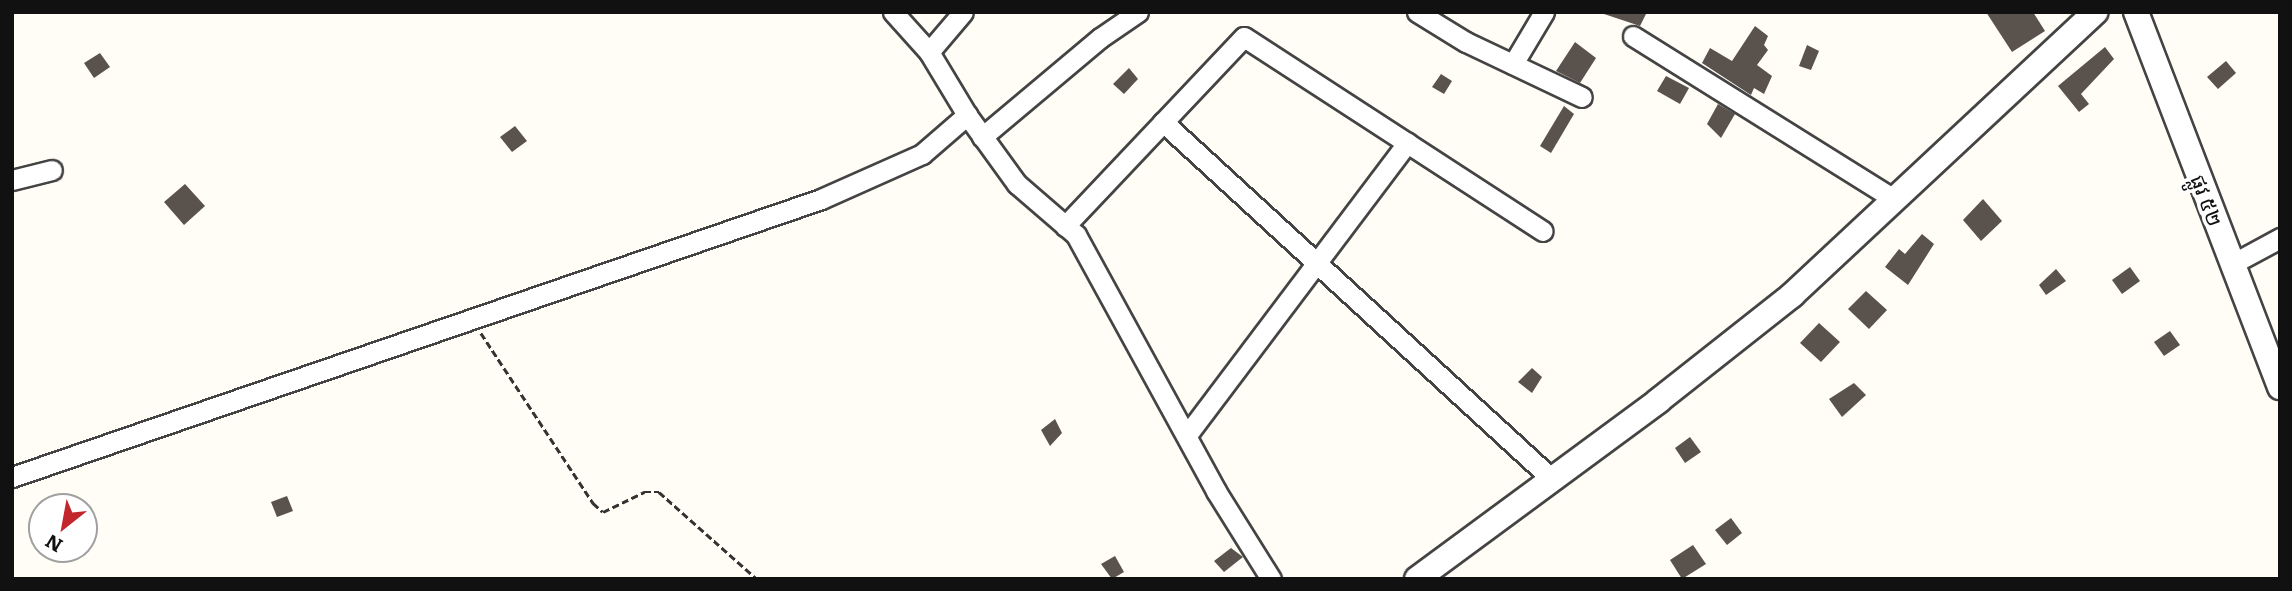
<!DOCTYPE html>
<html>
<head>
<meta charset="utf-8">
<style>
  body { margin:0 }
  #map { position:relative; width:2292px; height:591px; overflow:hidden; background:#fffdf5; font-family:Literata,"Noto Sans Khmer",serif }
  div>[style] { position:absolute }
  .building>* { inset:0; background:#5a524d }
  .path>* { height:2.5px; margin-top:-1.25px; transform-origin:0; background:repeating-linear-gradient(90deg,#333 0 7px,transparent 0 10.5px) }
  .roads { filter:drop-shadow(2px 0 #444) drop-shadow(-2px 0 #444) drop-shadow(0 2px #444) drop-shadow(0 -2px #444) }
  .minor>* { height:19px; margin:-9.5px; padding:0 9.5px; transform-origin:9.5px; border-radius:9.5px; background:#fff }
  .tertiary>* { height:24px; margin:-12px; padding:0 12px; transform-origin:12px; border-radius:12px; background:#fff }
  span { translate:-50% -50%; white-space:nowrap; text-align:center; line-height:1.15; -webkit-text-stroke:7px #fff; paint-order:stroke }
  .street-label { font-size:21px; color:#111 }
  .frame { position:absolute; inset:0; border:14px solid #111; pointer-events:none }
  .north { position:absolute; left:28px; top:493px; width:70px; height:70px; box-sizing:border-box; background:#fff; border:2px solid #a0a0a0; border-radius:50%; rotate:211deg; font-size:19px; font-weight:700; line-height:28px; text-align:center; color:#111 }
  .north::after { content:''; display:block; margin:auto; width:24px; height:32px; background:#c4262e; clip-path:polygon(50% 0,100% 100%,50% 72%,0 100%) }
</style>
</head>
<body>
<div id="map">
  <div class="building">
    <i style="clip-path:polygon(1598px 12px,1647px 12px,1640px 26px)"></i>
    <i style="clip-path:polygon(1986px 12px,2033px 12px,2045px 31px,2012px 52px)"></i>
    <i style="clip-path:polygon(1755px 26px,1768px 36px,1764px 45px,1768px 50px,1757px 65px,1772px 76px,1764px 94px,1754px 88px,1751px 95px,1702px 63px,1710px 48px,1732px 61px)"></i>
    <i style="clip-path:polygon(1575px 42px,1596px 58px,1580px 83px,1556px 71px)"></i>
    <i style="clip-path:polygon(1807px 45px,1819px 51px,1811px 70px,1799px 66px)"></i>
    <i style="clip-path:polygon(2105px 47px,2114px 59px,2081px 94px,2089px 104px,2079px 112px,2058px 86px)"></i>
    <i style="clip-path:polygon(100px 53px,110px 67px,94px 78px,84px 63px)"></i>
    <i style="clip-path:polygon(2226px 61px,2236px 73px,2218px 89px,2207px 77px)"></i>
    <i style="clip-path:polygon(1129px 68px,1138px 79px,1124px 94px,1113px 84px)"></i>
    <i style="clip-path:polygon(1441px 74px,1452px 81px,1444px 94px,1432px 87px)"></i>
    <i style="clip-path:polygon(1666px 76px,1689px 88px,1680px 104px,1657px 91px)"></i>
    <i style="clip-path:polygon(1718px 104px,1735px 114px,1721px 138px,1707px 124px)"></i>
    <i style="clip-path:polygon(1564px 106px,1574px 114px,1551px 153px,1540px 146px)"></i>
    <i style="clip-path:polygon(515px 126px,527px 141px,512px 152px,500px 137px)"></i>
    <i style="clip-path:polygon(185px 184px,205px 206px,184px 225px,164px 202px)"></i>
    <i style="clip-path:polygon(1983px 199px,2002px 221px,1981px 241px,1963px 220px)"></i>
    <i style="clip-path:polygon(1922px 234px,1934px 244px,1908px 285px,1885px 267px,1899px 249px,1905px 254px)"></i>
    <i style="clip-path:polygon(2130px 267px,2140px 281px,2122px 294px,2112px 280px)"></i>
    <i style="clip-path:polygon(2056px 269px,2066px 281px,2046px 295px,2039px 285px)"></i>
    <i style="clip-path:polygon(1866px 291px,1887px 310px,1869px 329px,1848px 309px)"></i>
    <i style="clip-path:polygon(1819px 323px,1840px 342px,1821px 362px,1800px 343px)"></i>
    <i style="clip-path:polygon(2170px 331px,2180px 345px,2164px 356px,2154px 342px)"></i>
    <i style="clip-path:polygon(1532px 368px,1542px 377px,1532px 393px,1518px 382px)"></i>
    <i style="clip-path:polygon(1854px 383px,1866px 395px,1842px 417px,1829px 399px)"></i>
    <i style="clip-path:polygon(1055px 419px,1062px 433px,1050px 446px,1041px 430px)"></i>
    <i style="clip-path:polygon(1690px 437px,1701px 452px,1685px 463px,1675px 448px)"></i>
    <i style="clip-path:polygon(287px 496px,293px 511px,277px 517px,271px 502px)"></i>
    <i style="clip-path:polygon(1731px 518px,1742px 533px,1727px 545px,1715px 530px)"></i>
    <i style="clip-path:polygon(1693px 545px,1706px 564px,1682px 579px,1670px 560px)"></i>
    <i style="clip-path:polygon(1231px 548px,1243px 557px,1224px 572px,1214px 561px)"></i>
    <i style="clip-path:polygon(1115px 556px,1124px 572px,1112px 579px,1101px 564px)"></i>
  </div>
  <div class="path">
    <i style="left:481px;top:333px;width:204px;rotate:56.6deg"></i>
    <i style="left:593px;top:503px;width:13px;rotate:42deg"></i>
    <i style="left:603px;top:512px;width:46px;rotate:-26deg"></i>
    <i style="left:644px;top:492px;width:15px"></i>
    <i style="left:659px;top:492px;width:131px;rotate:41.6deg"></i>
  </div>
  <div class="roads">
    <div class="minor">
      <i style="left:893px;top:12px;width:54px;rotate:48deg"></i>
      <i style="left:929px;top:52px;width:74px;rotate:58.9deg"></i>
      <i style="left:1417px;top:12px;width:57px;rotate:31.5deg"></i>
      <i style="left:1466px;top:42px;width:128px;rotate:25.4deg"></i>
      <i style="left:1633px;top:36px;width:308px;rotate:32deg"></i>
      <i style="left:929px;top:52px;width:52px;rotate:-49.6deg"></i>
      <i style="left:1513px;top:64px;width:61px;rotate:-59.2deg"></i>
      <i style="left:1163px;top:122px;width:529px;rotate:42.55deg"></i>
      <i style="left:982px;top:137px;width:154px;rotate:-40deg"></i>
      <i style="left:1100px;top:38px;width:46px;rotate:-34.4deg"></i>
      <i style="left:12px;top:180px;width:41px;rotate:-14deg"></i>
      <i style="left:1065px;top:226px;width:260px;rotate:-46.6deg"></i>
      <i style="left:1244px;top:37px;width:356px;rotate:33deg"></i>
      <i style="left:2232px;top:264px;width:55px;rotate:-28.4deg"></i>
      <i style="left:1187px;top:435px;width:366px;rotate:-53deg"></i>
      <i style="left:12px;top:477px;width:855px;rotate:-18.96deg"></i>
      <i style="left:821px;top:199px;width:111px;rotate:-24deg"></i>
      <i style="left:922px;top:154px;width:60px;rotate:-40.9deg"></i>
      <i style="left:967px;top:115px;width:85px;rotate:54.1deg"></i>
      <i style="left:1017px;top:184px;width:78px;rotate:40.8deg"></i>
      <i style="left:1076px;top:235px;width:292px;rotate:61.3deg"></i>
      <i style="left:1216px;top:491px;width:104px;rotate:58deg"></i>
    </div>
    <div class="tertiary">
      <i style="left:2136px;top:12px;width:402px;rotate:69deg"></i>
      <i style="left:1417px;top:579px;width:300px;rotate:-36.4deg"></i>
      <i style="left:1658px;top:401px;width:171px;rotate:-38.3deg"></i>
      <i style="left:1792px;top:295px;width:415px;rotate:-43deg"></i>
    </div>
  </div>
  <div class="street-label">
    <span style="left:2208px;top:200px;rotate:69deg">ផ្លូវ ៥២</span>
  </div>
  <div class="frame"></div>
  <div class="north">N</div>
</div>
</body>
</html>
